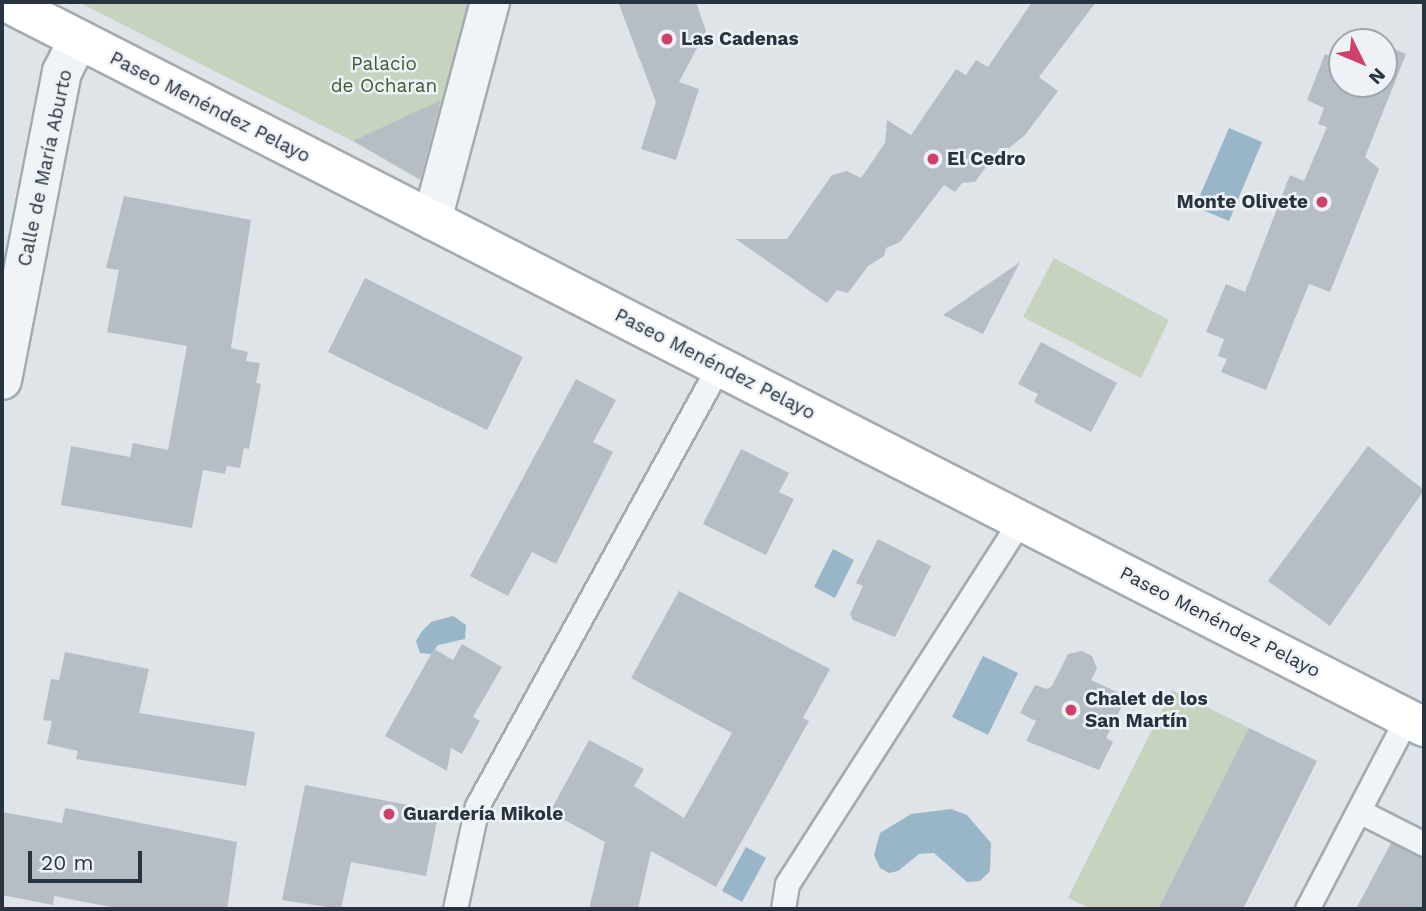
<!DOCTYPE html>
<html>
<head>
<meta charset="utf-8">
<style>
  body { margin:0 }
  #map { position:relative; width:1426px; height:911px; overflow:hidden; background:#dee4e8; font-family:"Work Sans",sans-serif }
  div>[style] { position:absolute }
  .green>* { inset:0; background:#c7d2bf }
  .water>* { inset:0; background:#99b6c9 }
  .building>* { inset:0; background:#b6bdc5 }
  .roads { filter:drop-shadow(2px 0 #a3abb2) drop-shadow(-2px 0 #a3abb2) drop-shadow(0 2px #a3abb2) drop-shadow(0 -2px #a3abb2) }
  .lane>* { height:23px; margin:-11.5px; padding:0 11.5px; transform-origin:11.5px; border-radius:11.5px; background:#f1f4f6 }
  .street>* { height:38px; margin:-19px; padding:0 19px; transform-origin:19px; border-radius:19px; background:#f1f4f6 }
  .highway>* { height:38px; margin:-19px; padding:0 19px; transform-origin:19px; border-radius:19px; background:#fff }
  .dots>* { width:19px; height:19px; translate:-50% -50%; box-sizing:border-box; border:4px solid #eef2f6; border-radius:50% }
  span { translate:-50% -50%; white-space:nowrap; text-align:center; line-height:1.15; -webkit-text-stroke:5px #eef2f6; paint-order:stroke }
  .poi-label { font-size:19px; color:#27333f; font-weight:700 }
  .left { translate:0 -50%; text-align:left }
  .right { translate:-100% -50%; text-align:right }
  .park-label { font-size:19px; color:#415b34 }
  .street-label { font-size:19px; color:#27333f }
  .frame { position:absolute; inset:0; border:4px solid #27333f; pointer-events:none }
  .north { position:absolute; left:1328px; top:28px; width:70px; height:70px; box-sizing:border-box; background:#eef2f6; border:2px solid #9ea6ad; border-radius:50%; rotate:133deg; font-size:19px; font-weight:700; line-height:28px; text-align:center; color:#27333f }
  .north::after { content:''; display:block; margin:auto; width:24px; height:32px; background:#d04169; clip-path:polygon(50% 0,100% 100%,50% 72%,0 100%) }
  .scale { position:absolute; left:28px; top:851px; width:114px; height:32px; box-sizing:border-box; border:4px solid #27333f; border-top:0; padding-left:9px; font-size:21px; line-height:24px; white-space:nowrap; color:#27333f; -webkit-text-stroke:5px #eef2f6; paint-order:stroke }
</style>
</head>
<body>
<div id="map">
  <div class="green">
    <i style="clip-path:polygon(78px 2px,474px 2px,426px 179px,418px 179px,353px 141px)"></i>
    <i style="clip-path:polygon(1054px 258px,1169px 320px,1141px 378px,1023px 317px)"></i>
    <i style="clip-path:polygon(1172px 690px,1249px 728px,1158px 909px,1091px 909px,1068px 898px)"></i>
  </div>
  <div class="water">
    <i style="clip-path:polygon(1229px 128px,1262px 142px,1229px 221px,1195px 207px)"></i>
    <i style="clip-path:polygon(833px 549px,854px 560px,835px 598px,814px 587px)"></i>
    <i style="clip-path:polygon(453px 616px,466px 625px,465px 639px,438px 645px,431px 654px,420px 653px,416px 641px,422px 631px,431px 622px)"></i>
    <i style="clip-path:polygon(983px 656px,1018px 673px,988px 735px,952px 717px)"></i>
    <i style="clip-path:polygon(951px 809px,967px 815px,991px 843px,990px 871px,980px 881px,967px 882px,934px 853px,919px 854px,898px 871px,889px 873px,880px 868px,874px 855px,880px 833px,911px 814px)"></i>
    <i style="clip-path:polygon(746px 847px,766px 858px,742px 902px,722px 891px)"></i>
  </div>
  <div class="building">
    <i style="clip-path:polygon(618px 2px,696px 2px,706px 31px,679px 82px,699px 89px,676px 160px,641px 149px,656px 102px)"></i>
    <i style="clip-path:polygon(1032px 2px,1096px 2px,1039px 77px,1058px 91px,1025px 135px,1009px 148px,1000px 148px,975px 182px,962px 183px,955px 192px,944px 185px,900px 242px,886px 248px,884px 256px,868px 266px,848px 293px,837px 290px,827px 303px,736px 239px,787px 239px,832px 175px,847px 171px,861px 178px,885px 143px,887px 120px,911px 135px,956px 69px,966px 75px,976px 60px,988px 67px)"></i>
    <i style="clip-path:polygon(1384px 45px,1406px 54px,1365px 157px,1379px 169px,1330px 292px,1309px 284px,1266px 390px,1221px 372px,1227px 359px,1218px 356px,1224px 339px,1206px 332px,1226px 284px,1245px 292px,1290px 175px,1304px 181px,1327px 127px,1318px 124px,1324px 108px,1307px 100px,1325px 54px,1342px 61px,1342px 84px,1384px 84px)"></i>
    <i style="clip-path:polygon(441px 100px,420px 179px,353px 141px)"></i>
    <i style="clip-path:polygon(124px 196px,251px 220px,231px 348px,248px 352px,246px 361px,260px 363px,256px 383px,261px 384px,249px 449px,244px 448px,240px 468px,227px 466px,225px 474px,203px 470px,192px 528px,61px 505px,71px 446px,130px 457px,133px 443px,168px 450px,187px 346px,107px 332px,119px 270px,106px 268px)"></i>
    <i style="clip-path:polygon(1020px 262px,983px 334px,943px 315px)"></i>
    <i style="clip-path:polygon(365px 278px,523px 357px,487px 430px,328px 352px)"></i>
    <i style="clip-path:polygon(1041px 342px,1117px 383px,1091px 432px,1034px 402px,1038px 394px,1018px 384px)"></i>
    <i style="clip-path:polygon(576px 379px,616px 400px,593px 442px,613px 452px,556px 564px,532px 552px,508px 596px,470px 576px)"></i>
    <i style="clip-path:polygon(1368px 446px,1424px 490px,1330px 626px,1268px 581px)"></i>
    <i style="clip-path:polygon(741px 449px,789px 473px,779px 492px,794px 499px,766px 555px,703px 524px)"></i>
    <i style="clip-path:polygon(878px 539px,931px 566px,895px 637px,853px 620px,850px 614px,863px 586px,856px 583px)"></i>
    <i style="clip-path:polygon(679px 591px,830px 669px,803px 718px,809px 721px,716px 887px,651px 851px,638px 909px,589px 909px,605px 842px,550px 812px,589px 740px,644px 769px,634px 786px,684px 818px,732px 733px,631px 678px)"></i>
    <i style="clip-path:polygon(462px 644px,502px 667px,473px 717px,480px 721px,462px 754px,451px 748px,447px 771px,385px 736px,434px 649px,453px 660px)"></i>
    <i style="clip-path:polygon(1082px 651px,1092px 656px,1097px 669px,1091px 680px,1119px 693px,1122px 706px,1106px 738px,1113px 742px,1099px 770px,1026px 741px,1036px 721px,1020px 713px,1035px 685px,1047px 689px,1052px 686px,1068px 654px)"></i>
    <i style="clip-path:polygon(65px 652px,149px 669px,139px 713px,255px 732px,246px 786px,76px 759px,78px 751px,47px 744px,52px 721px,43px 720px,51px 679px,59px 680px)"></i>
    <i style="clip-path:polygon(1249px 728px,1317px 761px,1243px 909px,1158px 909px)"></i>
    <i style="clip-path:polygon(305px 785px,439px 811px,426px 876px,351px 862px,341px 909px,282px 900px)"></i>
    <i style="clip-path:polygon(65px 808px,237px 842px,227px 909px,121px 909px,54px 896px,53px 905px,2px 895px,2px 812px,62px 823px)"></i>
    <i style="clip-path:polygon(1391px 843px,1424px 858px,1424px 909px,1356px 909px)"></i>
  </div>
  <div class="roads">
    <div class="lane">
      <i style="left:1359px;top:811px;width:73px;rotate:26.9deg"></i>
      <i style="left:455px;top:909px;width:105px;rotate:-77.9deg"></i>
      <i style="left:477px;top:806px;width:502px;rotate:-61.19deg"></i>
      <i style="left:783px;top:909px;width:25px;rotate:-81deg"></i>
      <i style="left:787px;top:884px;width:433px;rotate:-57.3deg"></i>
      <i style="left:1307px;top:909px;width:216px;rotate:-62.4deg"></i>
    </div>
    <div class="street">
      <i style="left:432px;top:220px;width:226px;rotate:-75.1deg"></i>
      <i style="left:2px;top:380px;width:314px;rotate:-79deg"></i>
      <i style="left:62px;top:72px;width:36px;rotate:-63deg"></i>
    </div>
    <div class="highway">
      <i style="left:6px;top:2px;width:1593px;rotate:27.08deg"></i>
    </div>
  </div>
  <div class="dots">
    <i style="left:667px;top:39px;background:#d04169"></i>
    <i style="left:933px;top:159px;background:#d04169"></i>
    <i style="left:1322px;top:202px;background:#d04169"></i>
    <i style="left:1071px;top:710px;background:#d04169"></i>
    <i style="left:389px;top:814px;background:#d04169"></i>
  </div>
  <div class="poi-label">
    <span class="left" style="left:681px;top:39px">Las Cadenas</span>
    <span class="left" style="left:947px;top:159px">El Cedro</span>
    <span class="right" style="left:1308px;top:202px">Monte Olivete</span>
    <span class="left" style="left:1085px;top:710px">Chalet de los<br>San Martín</span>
    <span class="left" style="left:403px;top:814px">Guardería Mikole</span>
  </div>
  <div class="park-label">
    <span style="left:384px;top:75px">Palacio<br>de Ocharan</span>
  </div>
  <div class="street-label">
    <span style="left:210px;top:107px;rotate:27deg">Paseo Menéndez Pelayo</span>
    <span style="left:45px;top:168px;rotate:-78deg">Calle de María Aburto</span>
    <span style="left:715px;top:364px;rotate:27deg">Paseo Menéndez Pelayo</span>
    <span style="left:1220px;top:622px;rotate:27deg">Paseo Menéndez Pelayo</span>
  </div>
  <div class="frame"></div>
  <div class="north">N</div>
  <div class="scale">20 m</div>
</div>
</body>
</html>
